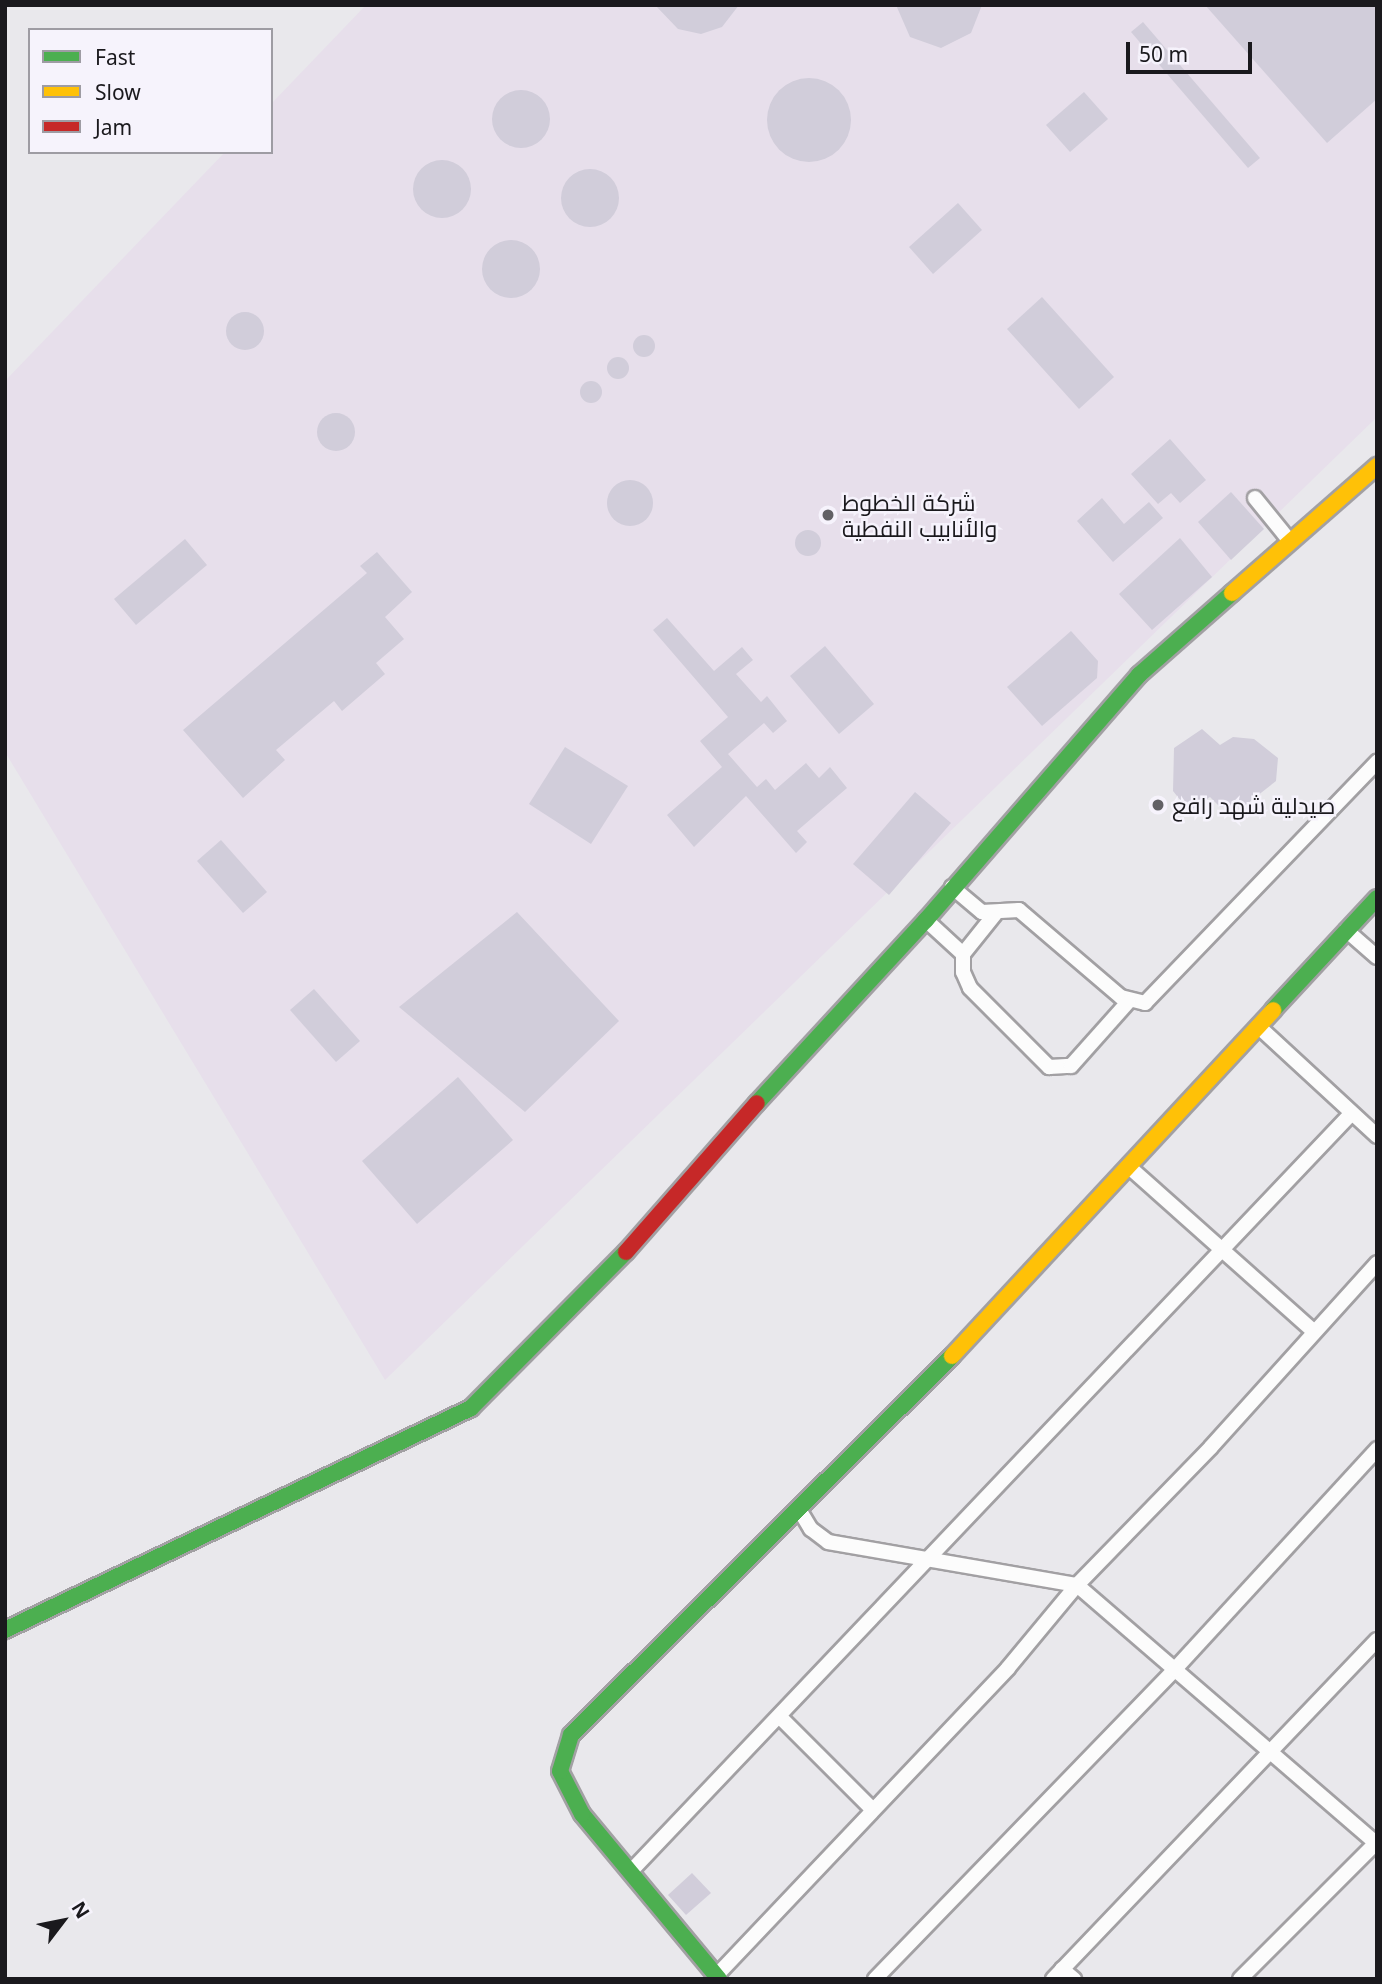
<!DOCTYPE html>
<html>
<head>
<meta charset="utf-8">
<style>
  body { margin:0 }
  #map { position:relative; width:1382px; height:1984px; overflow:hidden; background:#e9e8ec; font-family:"Noto Sans",Cairo,sans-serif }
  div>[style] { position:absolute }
  .industrial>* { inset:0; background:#e7dfeb }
  .building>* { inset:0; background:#d1cdda }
  .round { border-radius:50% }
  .roads { filter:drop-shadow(2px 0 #a2a0a3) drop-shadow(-2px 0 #a2a0a3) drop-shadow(0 2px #a2a0a3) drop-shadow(0 -2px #a2a0a3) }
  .street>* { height:14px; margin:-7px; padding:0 7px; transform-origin:7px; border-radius:7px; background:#fcfcfc }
  .fast>* { height:16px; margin:-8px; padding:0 8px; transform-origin:8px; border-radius:8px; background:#4caf50 }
  .slow>* { height:16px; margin:-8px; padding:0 8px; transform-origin:8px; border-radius:8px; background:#ffc107 }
  .jam>* { height:16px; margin:-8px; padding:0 8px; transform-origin:8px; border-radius:8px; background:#c62828 }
  .dots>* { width:19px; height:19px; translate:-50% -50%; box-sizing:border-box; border:4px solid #f6f3fc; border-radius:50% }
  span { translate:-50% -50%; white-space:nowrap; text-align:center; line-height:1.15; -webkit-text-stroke:5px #f6f3fc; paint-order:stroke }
  .poi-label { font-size:23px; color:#1a191d }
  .left { translate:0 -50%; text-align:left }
  .frame { position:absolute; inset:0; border:7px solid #1a191d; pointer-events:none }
  .legend { position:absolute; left:28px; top:28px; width:245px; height:126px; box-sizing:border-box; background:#f6f3fc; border:2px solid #9e9ca3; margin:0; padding:9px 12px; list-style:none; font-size:21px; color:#1a191d }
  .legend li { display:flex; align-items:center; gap:14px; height:35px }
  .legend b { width:35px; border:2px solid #9e9ca3 }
  .north { position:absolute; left:28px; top:1886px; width:70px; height:70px; -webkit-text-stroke:5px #f6f3fc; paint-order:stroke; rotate:58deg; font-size:19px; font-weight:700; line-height:28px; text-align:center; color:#1a191d }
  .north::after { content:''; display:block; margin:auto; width:24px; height:32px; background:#1a191d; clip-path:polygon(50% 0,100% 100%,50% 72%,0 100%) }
  .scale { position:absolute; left:1126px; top:42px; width:126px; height:32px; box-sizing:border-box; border:4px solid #1a191d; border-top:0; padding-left:9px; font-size:21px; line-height:24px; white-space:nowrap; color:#1a191d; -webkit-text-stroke:5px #f6f3fc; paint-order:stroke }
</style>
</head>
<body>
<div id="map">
  <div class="industrial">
    <i style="clip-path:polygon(366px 5px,1377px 5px,1377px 417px,385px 1380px,5px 752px,5px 381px,225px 152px,271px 152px,271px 104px)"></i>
  </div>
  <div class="building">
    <i style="clip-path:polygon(655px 5px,739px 5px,722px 27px,701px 34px,678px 29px)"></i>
    <i style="clip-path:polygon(896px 5px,982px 5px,971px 33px,941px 48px,910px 37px)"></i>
    <i style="clip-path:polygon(1205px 5px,1377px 5px,1377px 99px,1327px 143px)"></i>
    <i style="clip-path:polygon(1143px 22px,1260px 158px,1248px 168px,1131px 32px)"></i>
    <i class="round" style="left:767px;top:78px;width:84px;height:84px"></i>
    <i class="round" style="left:492px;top:90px;width:58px;height:58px"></i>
    <i style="clip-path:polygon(1084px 92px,1108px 119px,1070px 152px,1046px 125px)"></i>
    <i class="round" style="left:413px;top:160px;width:58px;height:58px"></i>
    <i class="round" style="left:561px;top:169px;width:58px;height:58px"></i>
    <i style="clip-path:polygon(958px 203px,982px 230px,933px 274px,909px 247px)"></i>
    <i class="round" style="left:482px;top:240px;width:58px;height:58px"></i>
    <i style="clip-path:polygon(1042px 297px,1114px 377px,1079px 409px,1007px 329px)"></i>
    <i class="round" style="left:226px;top:312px;width:38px;height:38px"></i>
    <i class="round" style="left:633px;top:335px;width:22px;height:22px"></i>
    <i class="round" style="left:607px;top:357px;width:22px;height:22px"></i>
    <i class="round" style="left:580px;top:381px;width:22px;height:22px"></i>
    <i class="round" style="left:317px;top:413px;width:38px;height:38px"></i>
    <i style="clip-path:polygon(1170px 439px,1206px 480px,1180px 503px,1171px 493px,1158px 504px,1131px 474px)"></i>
    <i class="round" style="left:607px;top:480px;width:46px;height:46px"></i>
    <i style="clip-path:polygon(1231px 492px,1264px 529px,1231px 560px,1198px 522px)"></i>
    <i style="clip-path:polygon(1102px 498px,1124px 524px,1149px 502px,1163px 518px,1113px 562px,1077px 521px)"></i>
    <i class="round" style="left:795px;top:530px;width:26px;height:26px"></i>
    <i style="clip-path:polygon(1180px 538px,1212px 577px,1152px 630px,1119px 594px)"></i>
    <i style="clip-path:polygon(185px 539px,207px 565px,136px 625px,114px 599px)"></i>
    <i style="clip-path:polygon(377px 552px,412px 592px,385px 617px,404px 639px,376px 663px,385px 674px,342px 711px,334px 701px,276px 750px,285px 760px,243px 798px,183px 730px,367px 573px,360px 566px)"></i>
    <i style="clip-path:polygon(667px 618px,714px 671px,742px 647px,753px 660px,736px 674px,761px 702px,767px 696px,787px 721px,773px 733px,764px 723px,728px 754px,757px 787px,766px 779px,775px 790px,806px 763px,819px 778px,830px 767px,847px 788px,797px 831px,807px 842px,796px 853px,746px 796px,694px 847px,667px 815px,722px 767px,700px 741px,728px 717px,653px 630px)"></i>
    <i style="clip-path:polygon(1071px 631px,1098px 661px,1097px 678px,1042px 726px,1007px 687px)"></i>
    <i style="clip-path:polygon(825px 646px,874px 704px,839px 734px,790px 676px)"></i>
    <i style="clip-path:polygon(1202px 729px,1220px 745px,1233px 737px,1254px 739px,1278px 758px,1276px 781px,1243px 807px,1220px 807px,1210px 797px,1189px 811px,1173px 791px,1174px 748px)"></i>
    <i style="clip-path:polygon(565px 747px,628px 786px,591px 844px,529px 804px)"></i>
    <i style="clip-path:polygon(915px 792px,951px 823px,889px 895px,853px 864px)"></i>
    <i style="clip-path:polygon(221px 840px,267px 892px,243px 913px,197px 861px)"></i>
    <i style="clip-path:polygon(517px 912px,619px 1021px,525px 1112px,399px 1007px)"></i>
    <i style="clip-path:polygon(314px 989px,360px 1041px,336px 1062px,290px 1010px)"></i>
    <i style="clip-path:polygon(458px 1077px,513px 1140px,417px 1224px,362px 1161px)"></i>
    <i style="clip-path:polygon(692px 1873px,711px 1893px,686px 1915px,668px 1895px)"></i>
  </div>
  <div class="roads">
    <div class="street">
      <i style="left:1255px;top:498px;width:54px;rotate:51deg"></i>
      <i style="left:952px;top:887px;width:39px;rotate:40deg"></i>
      <i style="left:982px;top:912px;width:37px;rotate:-3deg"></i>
      <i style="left:1019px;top:910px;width:134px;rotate:40.5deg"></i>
      <i style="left:1121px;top:997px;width:25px;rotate:14deg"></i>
      <i style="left:1145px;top:1003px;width:335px;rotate:-46.1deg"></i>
      <i style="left:995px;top:914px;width:51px;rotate:128.7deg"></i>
      <i style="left:963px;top:954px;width:18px;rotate:90deg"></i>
      <i style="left:963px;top:972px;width:17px;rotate:66deg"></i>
      <i style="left:970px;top:988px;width:112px;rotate:45deg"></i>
      <i style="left:1049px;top:1067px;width:22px;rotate:-3deg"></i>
      <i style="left:1071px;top:1066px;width:86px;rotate:-48.3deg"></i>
      <i style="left:926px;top:920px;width:50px;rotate:42.6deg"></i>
      <i style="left:1346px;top:930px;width:41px;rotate:41.1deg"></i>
      <i style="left:1258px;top:1026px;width:162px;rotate:42.7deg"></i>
      <i style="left:1128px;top:1166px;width:249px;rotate:41.7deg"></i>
      <i style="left:800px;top:1511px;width:21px;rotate:59deg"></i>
      <i style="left:811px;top:1529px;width:21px;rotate:37deg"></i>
      <i style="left:828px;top:1542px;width:253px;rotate:9.8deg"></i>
      <i style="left:1077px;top:1585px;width:395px;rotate:40.8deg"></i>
      <i style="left:780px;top:1717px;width:127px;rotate:45deg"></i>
      <i style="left:632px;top:1870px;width:1043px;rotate:-46.44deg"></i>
      <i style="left:1062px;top:1969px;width:16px;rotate:40deg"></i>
      <i style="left:717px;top:1975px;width:423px;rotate:-46.5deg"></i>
      <i style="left:1008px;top:1668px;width:108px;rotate:-50.3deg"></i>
      <i style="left:1077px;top:1585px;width:192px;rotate:-45.8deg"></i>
      <i style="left:1211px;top:1447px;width:248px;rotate:-47.9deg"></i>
      <i style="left:875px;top:1979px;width:431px;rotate:-45.9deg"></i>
      <i style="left:1175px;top:1669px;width:299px;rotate:-47.4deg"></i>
      <i style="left:1053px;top:1979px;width:469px;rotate:-46.3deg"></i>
      <i style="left:1240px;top:1979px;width:194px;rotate:-45deg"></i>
    </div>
    <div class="fast">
      <i style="left:1273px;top:1010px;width:153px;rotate:-47.1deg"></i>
      <i style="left:757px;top:1103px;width:249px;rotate:-47.3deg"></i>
      <i style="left:926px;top:920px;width:325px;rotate:-49deg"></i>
      <i style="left:1139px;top:675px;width:124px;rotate:-41.4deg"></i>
      <i style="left:5px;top:1630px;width:516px;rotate:-25.47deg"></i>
      <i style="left:471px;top:1408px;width:220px;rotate:-45.2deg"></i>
      <i style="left:719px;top:1979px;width:214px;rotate:-129.7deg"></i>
      <i style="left:582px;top:1814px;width:48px;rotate:-117.1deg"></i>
      <i style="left:560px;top:1771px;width:38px;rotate:-73deg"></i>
      <i style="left:571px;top:1735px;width:537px;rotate:-44.85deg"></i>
    </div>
    <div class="slow">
      <i style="left:1232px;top:593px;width:193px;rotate:-41.2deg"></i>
      <i style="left:952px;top:1356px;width:472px;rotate:-47.1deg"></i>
    </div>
    <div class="jam">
      <i style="left:626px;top:1252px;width:198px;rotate:-48.7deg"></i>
    </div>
  </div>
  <div class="dots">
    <i style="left:828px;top:515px;background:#626165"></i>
    <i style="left:1158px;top:805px;background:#626165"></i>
  </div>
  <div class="poi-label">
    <span class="left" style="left:842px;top:515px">شركة الخطوط<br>والأنابيب النفطية</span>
    <span class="left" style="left:1172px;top:805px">صيدلية شهد رافع</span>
  </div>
  <div class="frame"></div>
  <ul class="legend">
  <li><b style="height:9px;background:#4caf50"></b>Fast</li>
  <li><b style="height:9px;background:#ffc107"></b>Slow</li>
  <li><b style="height:9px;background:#c62828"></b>Jam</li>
  </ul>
  <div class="north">N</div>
  <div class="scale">50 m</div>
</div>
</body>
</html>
